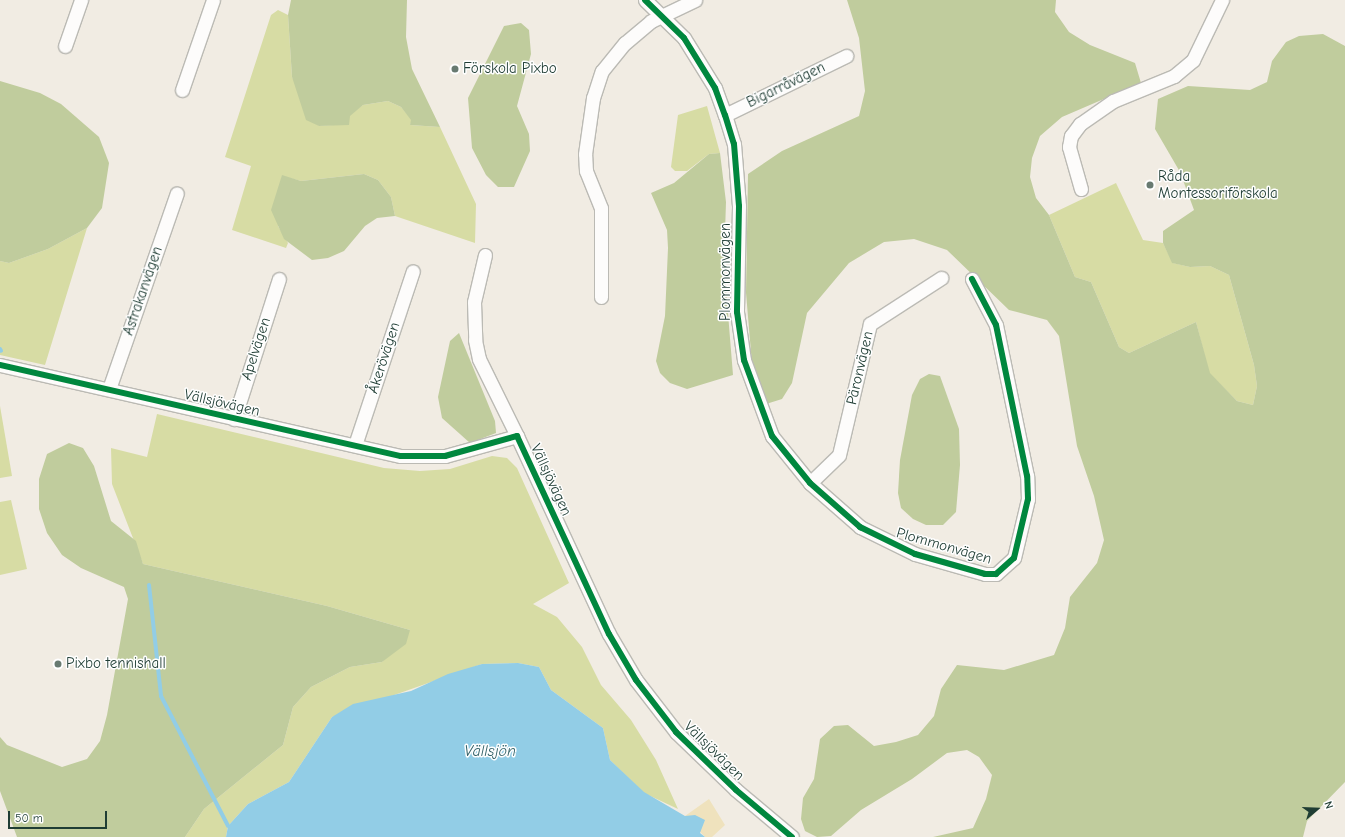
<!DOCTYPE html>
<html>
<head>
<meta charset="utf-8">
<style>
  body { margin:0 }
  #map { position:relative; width:1345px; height:837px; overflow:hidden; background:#f1ece3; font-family:"Comic Neue",sans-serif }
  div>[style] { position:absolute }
  .green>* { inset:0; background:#d7dca4 }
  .forest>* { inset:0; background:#c0cc9d }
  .sand>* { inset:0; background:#efe2bd }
  .water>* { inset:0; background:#92cde6 }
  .stream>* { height:4px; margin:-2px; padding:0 2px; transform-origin:2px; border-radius:2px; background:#92cde6 }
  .roads { filter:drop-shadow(1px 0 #bbbab4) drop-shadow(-1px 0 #bbbab4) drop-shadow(0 1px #bbbab4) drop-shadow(0 -1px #bbbab4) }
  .minor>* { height:13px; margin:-6.5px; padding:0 6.5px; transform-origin:6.5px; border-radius:6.5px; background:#fdfcfb }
  .cycleway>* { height:6px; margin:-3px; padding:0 3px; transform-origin:3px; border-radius:3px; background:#00873e }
  .dots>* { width:11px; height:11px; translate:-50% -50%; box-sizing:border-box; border:2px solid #fff; border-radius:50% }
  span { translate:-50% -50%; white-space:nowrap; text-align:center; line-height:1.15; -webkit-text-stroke:3px #fff; paint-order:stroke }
  .poi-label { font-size:15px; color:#1f3d34 }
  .left { translate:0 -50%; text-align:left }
  .street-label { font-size:15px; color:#1f3d34 }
  .water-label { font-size:16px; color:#36646a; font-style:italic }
  .north { position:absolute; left:1297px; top:789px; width:40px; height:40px; -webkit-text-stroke:3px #fff; paint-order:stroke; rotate:71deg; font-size:11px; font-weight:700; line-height:16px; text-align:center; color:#1f3d34 }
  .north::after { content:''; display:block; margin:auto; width:14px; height:18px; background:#1f3d34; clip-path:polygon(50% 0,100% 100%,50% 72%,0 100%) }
  .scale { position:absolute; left:8px; top:811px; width:99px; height:18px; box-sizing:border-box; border:2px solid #1f3d34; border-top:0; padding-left:5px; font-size:12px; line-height:14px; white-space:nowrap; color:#1f3d34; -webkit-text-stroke:3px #fff; paint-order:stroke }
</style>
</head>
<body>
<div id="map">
  <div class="green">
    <i style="clip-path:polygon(278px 10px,288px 15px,292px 77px,319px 126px,333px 125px,363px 105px,388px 101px,401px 107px,412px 120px,410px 125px,440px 127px,476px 204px,475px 243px,395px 216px,391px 197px,378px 180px,364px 174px,301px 181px,282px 176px,278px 226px,288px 243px,286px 248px,232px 230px,251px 166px,225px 157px,271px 15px)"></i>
    <i style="clip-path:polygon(707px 106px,720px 153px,709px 154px,687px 171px,675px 171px,671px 167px,678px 115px)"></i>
    <i style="clip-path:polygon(1116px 183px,1143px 240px,1163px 243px,1173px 263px,1190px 267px,1210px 266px,1229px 275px,1254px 365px,1257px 386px,1253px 405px,1237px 401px,1209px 373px,1196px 322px,1129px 353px,1119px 347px,1091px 282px,1075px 277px,1049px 215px)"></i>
    <i style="clip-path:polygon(87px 228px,45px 365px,0 355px,0 261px,9px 263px,48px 249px)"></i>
    <i style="clip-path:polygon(0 406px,12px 476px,0 478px)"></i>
    <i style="clip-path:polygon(157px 414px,384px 468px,420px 471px,450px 469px,492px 456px,507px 458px,517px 468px,569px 583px,533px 604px,557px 617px,582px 647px,601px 685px,631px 720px,656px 760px,678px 809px,644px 793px,610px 760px,603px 728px,551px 690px,539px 667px,518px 663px,482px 664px,332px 717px,289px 782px,248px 804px,228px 826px,226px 837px,185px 837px,204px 809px,283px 745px,293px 707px,311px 687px,350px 667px,382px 662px,410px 630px,327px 606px,143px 564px,112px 484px,111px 448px,147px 457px)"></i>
    <i style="clip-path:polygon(11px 500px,27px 569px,0 575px,0 502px)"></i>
  </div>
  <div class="forest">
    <i style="clip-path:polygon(291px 0,407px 0,406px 37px,412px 69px,440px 127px,410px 125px,411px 120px,401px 107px,388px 101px,363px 105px,350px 116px,349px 125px,319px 126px,306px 120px,292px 77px,288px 15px)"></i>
    <i style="clip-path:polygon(847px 0,1056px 0,1055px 12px,1069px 32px,1090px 45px,1135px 63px,1141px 83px,1062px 117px,1040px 136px,1032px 158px,1030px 177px,1036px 198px,1049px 215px,1075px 277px,1091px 282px,1119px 347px,1129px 353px,1196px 322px,1210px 373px,1237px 401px,1253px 405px,1257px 386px,1254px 365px,1229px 275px,1210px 266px,1190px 267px,1172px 263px,1163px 243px,1163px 231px,1194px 210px,1180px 172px,1155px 129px,1158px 99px,1188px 86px,1250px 90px,1267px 82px,1272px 61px,1286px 42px,1299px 36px,1323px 34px,1345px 46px,1345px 782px,1307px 821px,1303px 837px,933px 837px,973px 828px,986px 799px,992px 775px,979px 757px,967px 750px,947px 753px,912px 779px,861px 810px,831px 836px,817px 837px,805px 831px,801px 819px,803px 798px,814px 779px,820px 739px,834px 726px,848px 725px,874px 746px,896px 742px,918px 735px,934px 716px,941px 689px,957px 665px,1004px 670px,1054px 655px,1065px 628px,1070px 597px,1097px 563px,1104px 540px,1094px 496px,1077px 446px,1059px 336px,1047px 320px,1009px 310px,947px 250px,914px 239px,884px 242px,849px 263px,807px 313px,792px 383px,782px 399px,766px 404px,752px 364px,746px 293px,748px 174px,782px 151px,859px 116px,865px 91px,859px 38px)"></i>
    <i style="clip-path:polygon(521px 23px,529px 30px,531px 54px,517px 106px,529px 134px,530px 151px,514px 187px,498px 187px,486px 175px,472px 148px,468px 98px,504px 26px)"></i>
    <i style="clip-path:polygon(0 81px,40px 93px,61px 104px,99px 137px,109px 163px,102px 208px,87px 228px,48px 249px,9px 263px,0 261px)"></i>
    <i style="clip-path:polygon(720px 153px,726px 202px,724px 264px,733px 375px,687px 389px,670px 383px,660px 373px,656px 361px,665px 316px,668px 248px,667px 230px,651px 193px,674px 183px,709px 154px)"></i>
    <i style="clip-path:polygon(364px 174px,378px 180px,391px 197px,395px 216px,377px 218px,365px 226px,344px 251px,328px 258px,312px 260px,284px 239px,271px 210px,282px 175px,301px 181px)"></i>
    <i style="clip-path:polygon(459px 333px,495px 421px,496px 433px,470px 443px,442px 418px,438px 397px,450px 341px)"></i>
    <i style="clip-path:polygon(929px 374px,940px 376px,959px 429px,960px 465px,956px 512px,943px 525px,926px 525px,913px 519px,901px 508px,898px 493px,900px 460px,912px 395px,920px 379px)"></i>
    <i style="clip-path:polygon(69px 443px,83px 448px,94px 466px,111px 521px,136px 541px,143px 564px,327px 606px,410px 630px,406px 644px,382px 662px,350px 667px,311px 687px,293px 707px,283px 745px,204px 809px,185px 837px,17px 837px,0 791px,0 737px,7px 745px,62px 767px,87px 759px,100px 741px,107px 715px,128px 599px,124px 587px,81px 568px,62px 555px,47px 533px,39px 509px,39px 479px,47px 454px)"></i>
  </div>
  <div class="sand">
    <i style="clip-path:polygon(709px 799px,725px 825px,712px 837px,705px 837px,685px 816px)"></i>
  </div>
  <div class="water">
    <i style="clip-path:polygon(518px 663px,539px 667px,551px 690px,603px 728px,610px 760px,644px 792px,685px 816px,695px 815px,705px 820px,700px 833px,705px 837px,226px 837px,228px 826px,248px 804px,289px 782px,332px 717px,353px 704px,411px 691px,448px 674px,482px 664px)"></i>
  </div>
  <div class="stream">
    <i style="left:0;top:349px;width:2px;rotate:63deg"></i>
    <i style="left:149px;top:585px;width:112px;rotate:83.8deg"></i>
    <i style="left:161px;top:696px;width:146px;rotate:62.7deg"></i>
  </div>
  <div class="roads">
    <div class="minor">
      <i style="left:645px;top:0;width:54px;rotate:44.3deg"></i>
      <i style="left:684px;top:38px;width:59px;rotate:58.2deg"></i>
      <i style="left:715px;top:88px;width:29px;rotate:70deg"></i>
      <i style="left:725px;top:115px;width:30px;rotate:73deg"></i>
      <i style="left:734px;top:144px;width:62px;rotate:85.4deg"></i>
      <i style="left:739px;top:206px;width:106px;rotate:91.1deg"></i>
      <i style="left:737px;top:312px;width:49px;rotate:81.7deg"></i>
      <i style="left:744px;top:360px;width:81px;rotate:69.8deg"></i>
      <i style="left:772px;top:436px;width:60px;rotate:51deg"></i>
      <i style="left:810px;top:483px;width:67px;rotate:41.3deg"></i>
      <i style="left:860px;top:527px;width:61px;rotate:26.1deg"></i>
      <i style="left:915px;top:554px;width:73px;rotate:15.9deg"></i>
      <i style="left:985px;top:574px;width:11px"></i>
      <i style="left:996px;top:574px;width:24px;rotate:-42deg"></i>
      <i style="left:1014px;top:558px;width:61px;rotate:-76.7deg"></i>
      <i style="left:1028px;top:499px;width:23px;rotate:-92deg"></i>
      <i style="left:1027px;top:476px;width:154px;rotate:-101.6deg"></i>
      <i style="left:996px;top:325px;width:52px;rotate:-117.6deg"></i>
      <i style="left:65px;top:46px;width:49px;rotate:-70.8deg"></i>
      <i style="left:182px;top:90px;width:95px;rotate:-71deg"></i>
      <i style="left:725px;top:115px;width:135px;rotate:-26deg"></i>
      <i style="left:1081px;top:189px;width:44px;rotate:-105.9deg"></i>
      <i style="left:1069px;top:147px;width:11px;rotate:-80deg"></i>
      <i style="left:1071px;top:136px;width:15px;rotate:-53deg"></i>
      <i style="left:1080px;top:124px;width:40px;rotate:-34.9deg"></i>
      <i style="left:1113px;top:101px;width:66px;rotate:-22.3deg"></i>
      <i style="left:1174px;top:76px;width:25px;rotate:-40deg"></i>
      <i style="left:1193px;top:60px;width:67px;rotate:-64.2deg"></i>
      <i style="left:485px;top:255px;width:48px;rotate:103.2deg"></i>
      <i style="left:474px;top:302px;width:38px;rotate:88deg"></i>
      <i style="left:475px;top:340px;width:19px;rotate:78deg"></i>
      <i style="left:479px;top:359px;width:86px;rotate:63.7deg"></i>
      <i style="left:601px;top:297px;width:89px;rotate:-90deg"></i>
      <i style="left:601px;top:208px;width:40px;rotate:-112deg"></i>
      <i style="left:586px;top:171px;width:17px;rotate:-93deg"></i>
      <i style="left:585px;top:154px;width:57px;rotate:-81.9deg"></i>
      <i style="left:593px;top:98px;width:28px;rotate:-72deg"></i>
      <i style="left:602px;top:71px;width:36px;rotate:-51deg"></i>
      <i style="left:625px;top:43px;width:34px;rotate:-40deg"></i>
      <i style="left:651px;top:21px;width:49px;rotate:-25.5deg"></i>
      <i style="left:0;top:365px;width:411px;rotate:12.8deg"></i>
      <i style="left:401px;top:456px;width:44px"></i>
      <i style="left:445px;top:456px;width:75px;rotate:-15.5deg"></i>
      <i style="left:517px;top:436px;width:218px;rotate:65.1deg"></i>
      <i style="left:609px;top:634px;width:53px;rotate:59.6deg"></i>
      <i style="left:636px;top:680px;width:66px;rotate:52.4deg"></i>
      <i style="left:676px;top:732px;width:83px;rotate:44deg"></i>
      <i style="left:736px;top:790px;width:73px;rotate:40deg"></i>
      <i style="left:109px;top:389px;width:207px;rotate:-70.9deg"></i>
      <i style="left:234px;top:419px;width:147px;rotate:-72.2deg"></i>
      <i style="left:355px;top:445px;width:183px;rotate:-71.6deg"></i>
      <i style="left:810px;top:483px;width:40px;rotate:-44deg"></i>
      <i style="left:839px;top:455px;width:135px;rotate:-76.7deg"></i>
      <i style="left:870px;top:324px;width:85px;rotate:-32.9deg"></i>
    </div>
  </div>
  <div class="cycleway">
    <i style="left:645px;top:0;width:54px;rotate:44.3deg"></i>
    <i style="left:684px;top:38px;width:59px;rotate:58.2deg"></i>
    <i style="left:715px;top:88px;width:29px;rotate:70deg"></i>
    <i style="left:725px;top:115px;width:30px;rotate:73deg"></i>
    <i style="left:734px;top:144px;width:62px;rotate:85.4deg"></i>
    <i style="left:739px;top:206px;width:106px;rotate:91.1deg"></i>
    <i style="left:737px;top:312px;width:49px;rotate:81.7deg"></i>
    <i style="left:744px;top:360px;width:81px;rotate:69.8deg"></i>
    <i style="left:772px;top:436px;width:60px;rotate:51deg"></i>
    <i style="left:810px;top:483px;width:67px;rotate:41.3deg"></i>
    <i style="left:860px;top:527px;width:61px;rotate:26.1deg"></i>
    <i style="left:915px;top:554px;width:73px;rotate:15.9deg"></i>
    <i style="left:985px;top:574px;width:11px"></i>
    <i style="left:996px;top:574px;width:24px;rotate:-42deg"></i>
    <i style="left:1014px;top:558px;width:61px;rotate:-76.7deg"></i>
    <i style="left:1028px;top:499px;width:23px;rotate:-92deg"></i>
    <i style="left:1027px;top:476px;width:154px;rotate:-101.6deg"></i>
    <i style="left:996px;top:325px;width:52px;rotate:-117.6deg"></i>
    <i style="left:0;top:365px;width:411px;rotate:12.8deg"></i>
    <i style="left:401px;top:456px;width:44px"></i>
    <i style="left:445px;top:456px;width:75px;rotate:-15.5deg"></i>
    <i style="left:517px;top:436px;width:218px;rotate:65.1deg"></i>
    <i style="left:609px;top:634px;width:53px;rotate:59.6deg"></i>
    <i style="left:636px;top:680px;width:66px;rotate:52.4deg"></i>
    <i style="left:676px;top:732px;width:83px;rotate:44deg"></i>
    <i style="left:736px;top:790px;width:73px;rotate:40deg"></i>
  </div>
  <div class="dots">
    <i style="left:455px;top:69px;background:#687a71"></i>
    <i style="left:1150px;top:185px;background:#687a71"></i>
    <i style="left:58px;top:664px;background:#687a71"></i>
  </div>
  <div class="poi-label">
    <span class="left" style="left:463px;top:69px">Förskola Pixbo</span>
    <span class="left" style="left:1158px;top:185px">Råda<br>Montessoriförskola</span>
    <span class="left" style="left:66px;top:664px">Pixbo tennishall</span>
  </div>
  <div class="street-label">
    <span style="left:786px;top:85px;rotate:-26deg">Bigarråvägen</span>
    <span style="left:726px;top:272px;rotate:-90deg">Plommonvägen</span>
    <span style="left:143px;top:291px;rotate:-71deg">Astrakanvägen</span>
    <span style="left:256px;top:349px;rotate:-72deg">Apelvägen</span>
    <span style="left:384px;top:358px;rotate:-72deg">Åkerövägen</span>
    <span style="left:860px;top:368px;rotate:-77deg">Päronvägen</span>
    <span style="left:222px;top:403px;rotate:13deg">Vällsjövägen</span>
    <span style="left:551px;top:480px;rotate:65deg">Vällsjövägen</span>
    <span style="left:944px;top:546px;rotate:16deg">Plommonvägen</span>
    <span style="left:714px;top:751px;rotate:44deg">Vällsjövägen</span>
  </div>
  <div class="water-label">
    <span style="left:490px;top:751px">Vällsjön</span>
  </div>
  <div class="north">N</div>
  <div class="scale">50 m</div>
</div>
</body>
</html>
